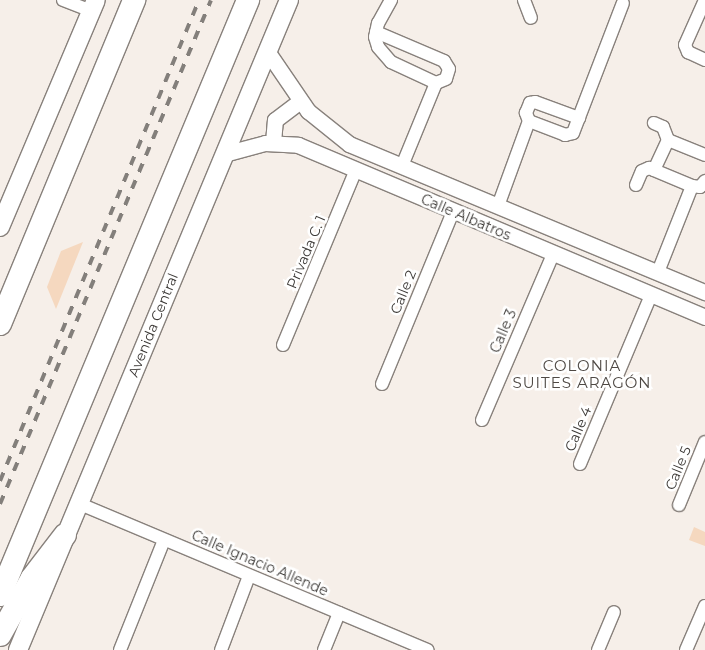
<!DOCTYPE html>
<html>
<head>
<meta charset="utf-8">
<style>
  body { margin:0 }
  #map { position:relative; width:705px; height:650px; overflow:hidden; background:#f6efe9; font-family:Montserrat,sans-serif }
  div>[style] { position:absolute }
  .green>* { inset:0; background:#f5d8bf }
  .roads { filter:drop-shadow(1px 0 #88817c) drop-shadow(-1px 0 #88817c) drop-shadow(0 1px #88817c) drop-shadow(0 -1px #88817c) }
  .minor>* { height:12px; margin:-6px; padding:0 6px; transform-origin:6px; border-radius:6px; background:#fff }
  .tertiary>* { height:15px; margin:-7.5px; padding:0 7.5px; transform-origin:7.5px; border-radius:7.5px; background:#fff }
  .secondary>* { height:18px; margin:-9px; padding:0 9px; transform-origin:9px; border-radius:9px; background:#fff }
  .motorway>* { height:22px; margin:-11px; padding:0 11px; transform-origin:11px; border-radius:11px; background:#fff }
  .rail>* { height:4px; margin-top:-2px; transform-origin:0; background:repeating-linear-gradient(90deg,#837f7b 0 9px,transparent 0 18px) }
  span { translate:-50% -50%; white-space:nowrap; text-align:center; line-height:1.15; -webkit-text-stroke:5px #fff; paint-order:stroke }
  .street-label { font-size:14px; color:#3c3936 }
  .neighbourhood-label { font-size:15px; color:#4f4944; letter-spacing:1px }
</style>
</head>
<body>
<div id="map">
  <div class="green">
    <i style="clip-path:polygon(83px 242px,56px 309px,47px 287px,61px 251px)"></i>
    <i style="clip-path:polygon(694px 527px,705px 532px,705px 546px,689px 540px)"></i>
  </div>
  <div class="roads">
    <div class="minor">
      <i style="left:63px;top:0;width:31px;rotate:21deg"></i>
      <i style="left:391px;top:0;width:26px;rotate:119deg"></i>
      <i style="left:378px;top:23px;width:14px;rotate:102deg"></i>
      <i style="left:375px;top:37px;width:10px;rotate:73deg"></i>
      <i style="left:378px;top:47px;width:20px;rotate:49deg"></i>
      <i style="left:391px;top:62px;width:50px;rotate:25deg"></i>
      <i style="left:524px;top:0;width:19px;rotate:69deg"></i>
      <i style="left:705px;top:0;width:49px;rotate:114deg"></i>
      <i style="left:685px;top:45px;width:8px;rotate:67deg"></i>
      <i style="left:688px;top:52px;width:19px;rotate:25deg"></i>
      <i style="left:376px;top:32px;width:74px;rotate:23.1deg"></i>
      <i style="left:444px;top:61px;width:9px;rotate:58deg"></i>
      <i style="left:449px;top:69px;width:10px;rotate:107deg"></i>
      <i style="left:446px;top:79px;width:11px;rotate:158deg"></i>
      <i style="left:436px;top:83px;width:90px;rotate:112.3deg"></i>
      <i style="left:529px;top:121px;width:39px;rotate:21deg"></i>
      <i style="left:565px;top:135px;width:8px;rotate:-14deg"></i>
      <i style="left:573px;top:133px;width:139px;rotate:-69deg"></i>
      <i style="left:668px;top:140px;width:40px;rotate:22deg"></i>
      <i style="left:654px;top:170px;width:33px;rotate:-65deg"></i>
      <i style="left:668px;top:140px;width:14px;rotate:-111deg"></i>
      <i style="left:663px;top:127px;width:10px;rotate:-156deg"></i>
      <i style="left:636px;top:185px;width:15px;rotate:-67deg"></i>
      <i style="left:642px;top:171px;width:8px;rotate:-23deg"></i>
      <i style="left:649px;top:168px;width:47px;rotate:22.7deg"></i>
      <i style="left:498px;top:206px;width:90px;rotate:-70deg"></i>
      <i style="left:529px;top:121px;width:9px;rotate:-111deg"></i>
      <i style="left:526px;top:113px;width:11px;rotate:-68deg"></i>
      <i style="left:530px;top:103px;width:5px;rotate:-11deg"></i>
      <i style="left:535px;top:102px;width:47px;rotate:20deg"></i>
      <i style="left:658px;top:272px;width:92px;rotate:-68.4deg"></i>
      <i style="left:692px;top:186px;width:8px;rotate:7deg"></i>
      <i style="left:700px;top:187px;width:8px;rotate:-50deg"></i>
      <i style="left:283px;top:345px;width:190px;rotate:-67.4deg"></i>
      <i style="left:382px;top:384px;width:186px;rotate:-67.6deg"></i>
      <i style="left:482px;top:420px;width:181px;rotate:-66.8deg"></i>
      <i style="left:580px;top:464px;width:183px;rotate:-67.2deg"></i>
      <i style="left:80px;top:504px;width:377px;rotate:22.8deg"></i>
      <i style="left:679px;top:505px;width:68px;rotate:-67.6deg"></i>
      <i style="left:120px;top:650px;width:118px;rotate:-68.2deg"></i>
      <i style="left:221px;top:650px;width:79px;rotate:-69.3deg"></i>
      <i style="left:324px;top:650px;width:40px;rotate:-68deg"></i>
      <i style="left:598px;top:650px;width:41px;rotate:-67.2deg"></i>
      <i style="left:686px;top:650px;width:48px;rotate:-66.6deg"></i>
    </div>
    <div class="tertiary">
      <i style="left:267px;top:51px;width:73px;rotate:55.7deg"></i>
      <i style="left:308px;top:111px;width:53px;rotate:38.8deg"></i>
      <i style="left:349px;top:144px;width:386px;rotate:22.6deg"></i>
      <i style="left:273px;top:142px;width:22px;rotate:-85deg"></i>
      <i style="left:275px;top:120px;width:31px;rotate:-37deg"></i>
      <i style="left:224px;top:154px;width:42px;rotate:-15deg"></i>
      <i style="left:265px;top:143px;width:33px;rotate:3deg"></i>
      <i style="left:298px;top:145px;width:442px;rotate:22.9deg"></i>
    </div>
    <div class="secondary">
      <i style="left:0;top:227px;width:246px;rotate:-67.1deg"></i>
      <i style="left:18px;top:650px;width:704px;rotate:-67.37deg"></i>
    </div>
    <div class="motorway">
      <i style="left:0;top:324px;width:351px;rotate:-67.5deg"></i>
      <i style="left:0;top:595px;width:645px;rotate:-67.37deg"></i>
      <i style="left:0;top:635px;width:65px;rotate:-60.7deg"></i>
      <i style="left:32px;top:578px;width:54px;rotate:-52.5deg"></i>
    </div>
  </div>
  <div class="rail">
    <i style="left:0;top:481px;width:521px;rotate:-67.52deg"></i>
    <i style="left:0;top:504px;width:546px;rotate:-67.28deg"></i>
  </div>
  <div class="street-label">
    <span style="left:466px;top:217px;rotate:23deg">Calle Albatros</span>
    <span style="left:306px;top:252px;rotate:-67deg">Privada C. 1</span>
    <span style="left:403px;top:292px;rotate:-68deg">Calle 2</span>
    <span style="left:153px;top:325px;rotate:-68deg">Avenida Central</span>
    <span style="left:503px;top:331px;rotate:-67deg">Calle 3</span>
    <span style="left:578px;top:429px;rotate:-67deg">Calle 4</span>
    <span style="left:678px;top:468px;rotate:-68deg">Calle 5</span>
    <span style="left:260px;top:563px;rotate:23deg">Calle Ignacio Allende</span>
  </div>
  <div class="neighbourhood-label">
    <span style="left:582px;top:374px">COLONIA<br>SUITES ARAGÓN</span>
  </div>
</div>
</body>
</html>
